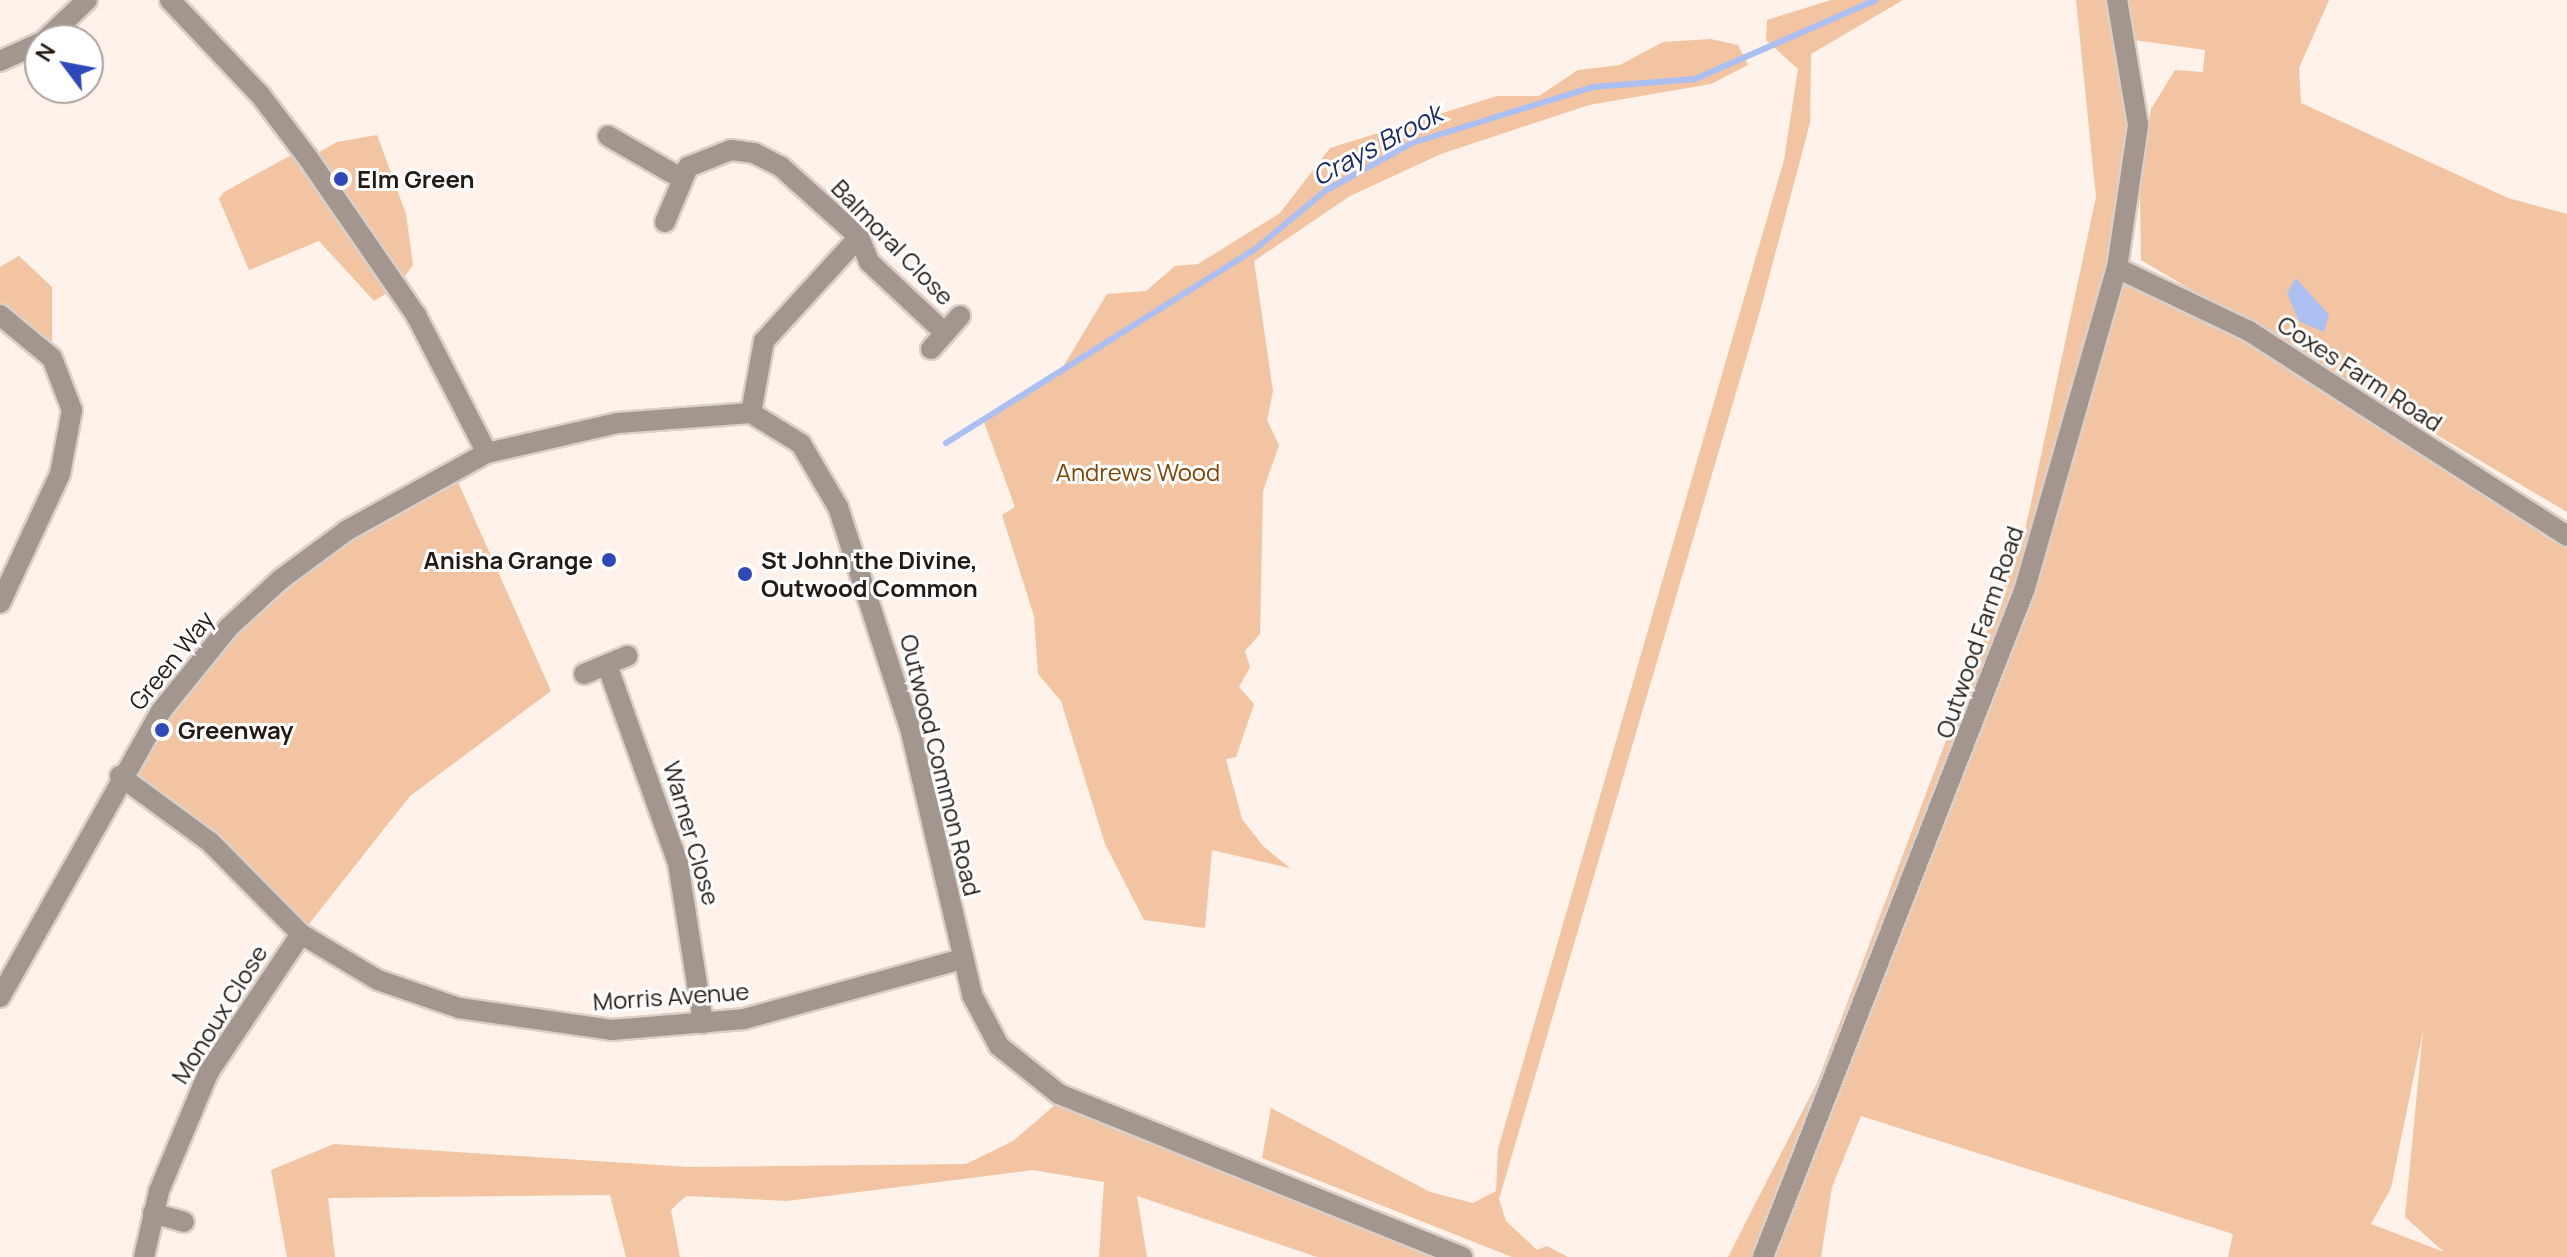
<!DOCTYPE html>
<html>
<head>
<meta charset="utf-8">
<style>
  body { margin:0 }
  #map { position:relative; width:2567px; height:1257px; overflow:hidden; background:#fef2ea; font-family:Manrope,sans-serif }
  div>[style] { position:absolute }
  .green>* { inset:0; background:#f3c4a1 }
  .water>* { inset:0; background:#abbff3 }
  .stream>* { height:6px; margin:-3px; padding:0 3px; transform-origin:3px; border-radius:3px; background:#abbff3 }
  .roads { filter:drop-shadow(2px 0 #dbcfc8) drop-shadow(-2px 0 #dbcfc8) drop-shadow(0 2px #dbcfc8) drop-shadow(0 -2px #dbcfc8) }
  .minor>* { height:20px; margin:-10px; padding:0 10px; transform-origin:10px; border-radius:10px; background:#a2968e }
  .dots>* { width:22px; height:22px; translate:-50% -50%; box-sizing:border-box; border:4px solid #fff; border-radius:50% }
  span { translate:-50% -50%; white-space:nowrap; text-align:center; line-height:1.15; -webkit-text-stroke:6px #fff; paint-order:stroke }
  .poi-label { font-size:24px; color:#241a13; font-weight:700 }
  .left { translate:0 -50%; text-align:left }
  .right { translate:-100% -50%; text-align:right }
  .street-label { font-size:24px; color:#241a13 }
  .park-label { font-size:24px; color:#814404 }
  .water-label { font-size:26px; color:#1c2c68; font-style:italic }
  .north { position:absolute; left:24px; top:24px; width:80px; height:80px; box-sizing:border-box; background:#fff; border:2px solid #a7a3a1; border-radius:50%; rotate:302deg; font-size:22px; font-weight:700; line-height:32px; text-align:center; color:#241a13 }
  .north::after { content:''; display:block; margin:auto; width:28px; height:36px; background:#3049ba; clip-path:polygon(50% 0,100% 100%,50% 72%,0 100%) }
</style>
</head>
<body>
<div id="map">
  <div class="green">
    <i style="clip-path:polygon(1831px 0,1903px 0,1811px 54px,1810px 123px,1760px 311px,1499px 1199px,1506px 1221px,1537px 1250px,1547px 1246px,1568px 1257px,1512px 1257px,1262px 1158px,1271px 1108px,1430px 1192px,1473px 1203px,1496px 1191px,1498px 1149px,1784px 160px,1798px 69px,1766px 40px,1767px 20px)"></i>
    <i style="clip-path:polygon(evenodd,2076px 0,2115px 0,2133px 107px,2117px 268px,2160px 283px,2567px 536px,2567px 1257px,2228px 1257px,2233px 1234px,1861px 1116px,1832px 1187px,1821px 1257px,1728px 1257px,1817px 1083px,2025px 531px,2096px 197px,2076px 0,2423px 1031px,2405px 1217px,2444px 1252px,2371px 1224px,2391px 1188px,2423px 1031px)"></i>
    <i style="clip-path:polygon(2119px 0,2329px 0,2299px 68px,2301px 103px,2508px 198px,2567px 214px,2567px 512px,2141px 260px,2140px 189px,2151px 109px,2175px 70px,2203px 72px,2205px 50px,2127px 39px)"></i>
    <i style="clip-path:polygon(1711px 39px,1738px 45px,1748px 65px,1711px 84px,1589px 105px,1441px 154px,1350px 196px,1254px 261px,1273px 391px,1267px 420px,1279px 445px,1263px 491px,1260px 634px,1245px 651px,1250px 667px,1239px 687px,1254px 704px,1236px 757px,1226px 759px,1242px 819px,1263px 846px,1290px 868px,1315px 874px,1212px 850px,1205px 928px,1144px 920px,1105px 844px,1061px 701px,1038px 674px,1034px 616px,1002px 515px,1015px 507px,984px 422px,1061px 370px,1107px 294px,1146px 291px,1175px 266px,1198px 264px,1280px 213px,1330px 148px,1497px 96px,1539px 96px,1578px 70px,1620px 65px,1663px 42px)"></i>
    <i style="clip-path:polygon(377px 135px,406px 214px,413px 265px,397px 287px,374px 301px,319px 241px,249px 270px,219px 199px,224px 192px,302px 149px,309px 158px,337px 142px)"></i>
    <i style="clip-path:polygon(19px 256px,52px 287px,52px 358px,0 315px,0 267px)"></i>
    <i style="clip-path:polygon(454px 473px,551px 691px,410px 796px,301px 934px,120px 776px,281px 579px)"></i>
    <i style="clip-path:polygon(1055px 1105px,1450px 1257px,1317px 1257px,1137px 1196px,1147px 1257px,1099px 1257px,1104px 1182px,1033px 1170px,787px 1201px,686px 1196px,671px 1210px,680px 1257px,626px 1257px,610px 1195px,328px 1198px,335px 1257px,287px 1257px,271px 1170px,334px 1144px,688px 1167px,966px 1164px,1013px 1141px)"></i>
  </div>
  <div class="water">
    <i style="clip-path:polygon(2296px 278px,2329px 315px,2324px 332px,2299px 321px,2287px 293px)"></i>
  </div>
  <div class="stream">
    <i style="left:946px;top:443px;width:363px;rotate:-32.1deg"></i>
    <i style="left:1254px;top:250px;width:92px;rotate:-39.7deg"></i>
    <i style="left:1325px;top:191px;width:99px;rotate:-28.9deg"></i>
    <i style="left:1412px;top:143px;width:189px;rotate:-17.2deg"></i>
    <i style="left:1593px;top:87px;width:102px;rotate:-4.5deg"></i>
    <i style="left:1695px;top:79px;width:197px;rotate:-23.6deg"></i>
  </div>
  <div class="roads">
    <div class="minor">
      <i style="left:170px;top:0;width:132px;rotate:46.5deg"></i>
      <i style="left:261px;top:96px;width:78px;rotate:52.8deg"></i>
      <i style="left:308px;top:158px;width:191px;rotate:55.5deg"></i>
      <i style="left:416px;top:315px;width:155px;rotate:62.8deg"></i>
      <i style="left:45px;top:40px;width:58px;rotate:-43.6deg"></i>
      <i style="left:0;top:61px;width:44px;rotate:-24.2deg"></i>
      <i style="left:608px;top:136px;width:82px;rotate:30deg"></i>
      <i style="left:665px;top:222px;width:60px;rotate:-67.3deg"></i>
      <i style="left:688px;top:167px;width:46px;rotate:-21.6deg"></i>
      <i style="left:731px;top:150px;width:23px;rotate:7deg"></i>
      <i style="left:754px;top:153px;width:29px;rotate:27deg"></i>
      <i style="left:780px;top:166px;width:106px;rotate:41.9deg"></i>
      <i style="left:859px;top:237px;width:27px;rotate:68deg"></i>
      <i style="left:869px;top:262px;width:104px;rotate:43.1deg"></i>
      <i style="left:2117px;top:268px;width:146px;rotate:25.5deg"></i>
      <i style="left:2249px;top:331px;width:378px;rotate:32.8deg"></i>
      <i style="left:0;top:315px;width:67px;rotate:39.6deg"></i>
      <i style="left:52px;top:358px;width:56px;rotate:69deg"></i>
      <i style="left:72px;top:410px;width:65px;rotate:100.6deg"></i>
      <i style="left:60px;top:474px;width:142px;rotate:114.9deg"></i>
      <i style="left:931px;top:349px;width:44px;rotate:-48.7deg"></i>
      <i style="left:751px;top:413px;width:73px;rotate:-79.8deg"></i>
      <i style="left:764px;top:341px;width:141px;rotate:-47.6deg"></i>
      <i style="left:607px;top:665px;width:210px;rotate:70.3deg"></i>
      <i style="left:678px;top:863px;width:162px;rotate:81.1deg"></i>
      <i style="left:584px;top:674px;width:47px;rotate:-22.7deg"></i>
      <i style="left:120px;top:776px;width:112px;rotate:36.3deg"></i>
      <i style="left:210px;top:842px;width:129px;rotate:45.3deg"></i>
      <i style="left:301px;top:934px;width:90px;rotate:30.9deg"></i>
      <i style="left:378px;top:980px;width:86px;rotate:19.1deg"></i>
      <i style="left:459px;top:1008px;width:154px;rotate:8.2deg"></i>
      <i style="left:611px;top:1030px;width:133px;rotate:-4.7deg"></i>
      <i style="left:744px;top:1019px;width:226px;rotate:-15.4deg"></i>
      <i style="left:0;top:997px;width:328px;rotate:-60.6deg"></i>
      <i style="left:161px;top:711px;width:108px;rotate:-51deg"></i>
      <i style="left:229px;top:627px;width:71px;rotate:-42.7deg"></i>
      <i style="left:281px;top:579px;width:81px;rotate:-36.4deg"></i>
      <i style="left:346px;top:531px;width:161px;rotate:-29deg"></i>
      <i style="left:487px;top:453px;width:134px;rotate:-12.9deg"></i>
      <i style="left:618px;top:423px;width:133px;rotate:-4.3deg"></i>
      <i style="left:751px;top:413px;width:59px;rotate:31.8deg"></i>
      <i style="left:801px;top:444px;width:73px;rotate:59.6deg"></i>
      <i style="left:838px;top:507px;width:237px;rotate:72deg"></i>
      <i style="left:911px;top:732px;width:270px;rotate:76.9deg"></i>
      <i style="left:972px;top:995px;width:58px;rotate:62.1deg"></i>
      <i style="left:999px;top:1046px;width:77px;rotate:38.7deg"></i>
      <i style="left:1059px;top:1094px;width:435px;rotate:22deg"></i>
      <i style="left:153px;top:1213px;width:32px;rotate:16deg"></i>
      <i style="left:144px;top:1257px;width:68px;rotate:-77.2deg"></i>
      <i style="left:159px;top:1191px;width:128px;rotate:-67.4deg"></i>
      <i style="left:208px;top:1073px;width:167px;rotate:-56.2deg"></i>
      <i style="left:1763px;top:1257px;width:718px;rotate:-68.61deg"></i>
      <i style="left:2025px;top:588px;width:333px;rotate:-74deg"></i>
      <i style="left:2117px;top:268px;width:145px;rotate:-81.6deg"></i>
      <i style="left:2138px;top:125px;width:127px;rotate:-99.5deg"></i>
    </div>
  </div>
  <div class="dots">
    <i style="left:341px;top:179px;background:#3049ba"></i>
    <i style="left:609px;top:560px;background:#3049ba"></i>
    <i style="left:745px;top:574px;background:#3049ba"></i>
    <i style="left:162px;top:730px;background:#3049ba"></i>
  </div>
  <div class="poi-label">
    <span class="left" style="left:357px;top:179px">Elm Green</span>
    <span class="right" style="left:593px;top:560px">Anisha Grange</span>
    <span class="left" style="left:761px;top:574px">St John the Divine,<br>Outwood Common</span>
    <span class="left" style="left:178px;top:730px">Greenway</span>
  </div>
  <div class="street-label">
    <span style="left:893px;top:242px;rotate:46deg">Balmoral Close</span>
    <span style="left:2360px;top:373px;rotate:33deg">Coxes Farm Road</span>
    <span style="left:1979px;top:632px;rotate:-71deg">Outwood Farm Road</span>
    <span style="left:171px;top:660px;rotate:-51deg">Green Way</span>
    <span style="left:941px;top:765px;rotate:76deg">Outwood Common Road</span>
    <span style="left:692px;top:833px;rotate:74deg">Warner Close</span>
    <span style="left:671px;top:996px;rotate:-4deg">Morris Avenue</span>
    <span style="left:219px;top:1014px;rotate:-58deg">Monoux Close</span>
  </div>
  <div class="park-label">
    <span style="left:1138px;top:472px">Andrews Wood</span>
  </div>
  <div class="water-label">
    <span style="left:1377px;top:145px;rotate:-28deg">Crays Brook</span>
  </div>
  <div class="north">N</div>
</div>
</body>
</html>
